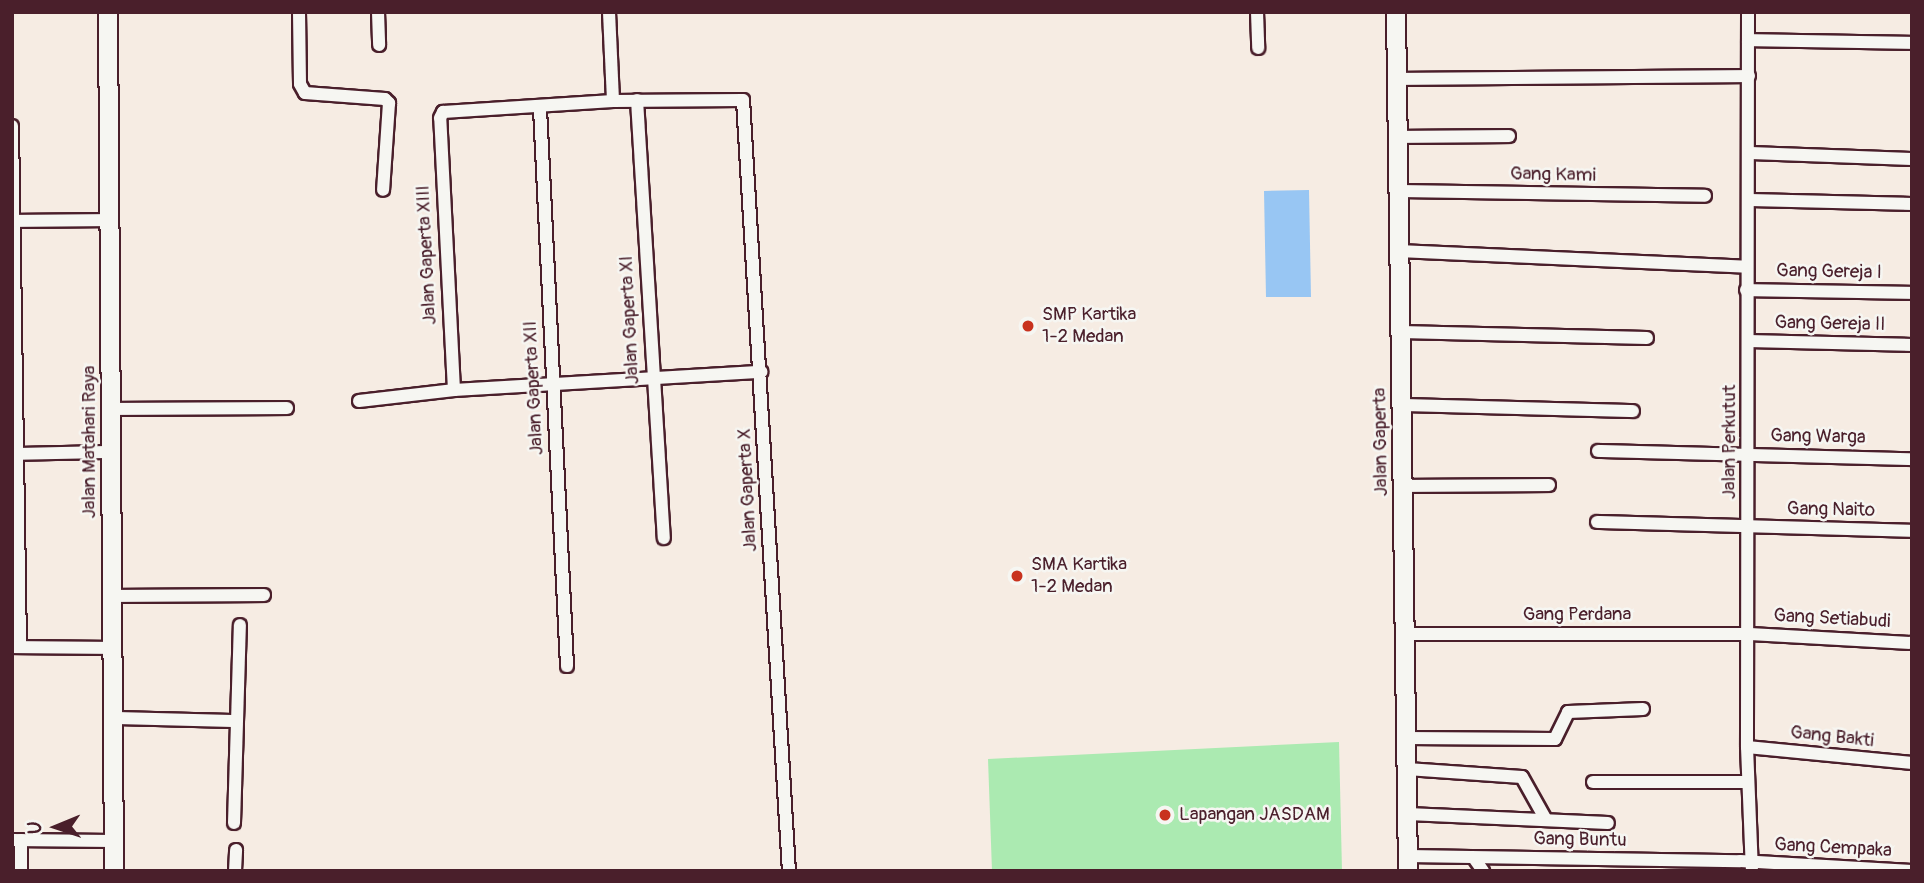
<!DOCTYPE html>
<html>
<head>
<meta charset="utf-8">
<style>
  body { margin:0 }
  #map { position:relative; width:1924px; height:883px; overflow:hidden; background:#f6ece3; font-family:Pangolin,sans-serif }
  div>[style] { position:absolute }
  .green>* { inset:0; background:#abeab1 }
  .water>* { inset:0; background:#98c6f3 }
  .roads { filter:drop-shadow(2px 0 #4a1f2b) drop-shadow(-2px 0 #4a1f2b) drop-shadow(0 2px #4a1f2b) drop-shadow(0 -2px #4a1f2b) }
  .street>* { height:12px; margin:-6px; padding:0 6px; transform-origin:6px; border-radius:6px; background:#f6f6f2 }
  .secondary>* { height:18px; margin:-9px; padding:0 9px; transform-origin:9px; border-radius:9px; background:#f6f6f2 }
  .dots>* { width:19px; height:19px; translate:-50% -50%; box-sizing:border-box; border:4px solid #f6f6f2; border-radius:50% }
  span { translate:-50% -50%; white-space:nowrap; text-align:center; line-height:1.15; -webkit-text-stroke:5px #f6f6f2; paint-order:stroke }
  .street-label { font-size:19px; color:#4a1f2b }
  .poi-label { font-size:19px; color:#4a1f2b }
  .left { translate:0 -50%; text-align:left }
  .frame { position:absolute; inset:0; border:14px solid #4a1f2b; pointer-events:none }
  .north { position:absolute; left:21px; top:792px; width:70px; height:70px; -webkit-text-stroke:5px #f6f6f2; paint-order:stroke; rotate:268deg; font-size:19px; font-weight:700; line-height:28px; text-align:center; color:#4a1f2b }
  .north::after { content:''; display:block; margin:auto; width:24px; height:32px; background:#4a1f2b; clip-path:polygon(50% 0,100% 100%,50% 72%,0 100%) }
</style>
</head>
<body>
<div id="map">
  <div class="green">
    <i style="clip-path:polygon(1339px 742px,1342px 871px,992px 871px,988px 759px)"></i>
  </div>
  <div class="water">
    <i style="clip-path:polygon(1309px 190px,1311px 297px,1266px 297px,1264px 191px)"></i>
  </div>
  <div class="roads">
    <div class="street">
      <i style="left:299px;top:12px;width:72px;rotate:89.2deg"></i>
      <i style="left:300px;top:84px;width:10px;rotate:61deg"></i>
      <i style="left:305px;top:93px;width:80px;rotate:4.3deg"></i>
      <i style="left:385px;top:99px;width:6px;rotate:45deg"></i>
      <i style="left:389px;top:103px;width:87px;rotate:93.9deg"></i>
      <i style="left:378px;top:12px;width:33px;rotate:88deg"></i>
      <i style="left:609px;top:12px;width:89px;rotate:87.4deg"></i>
      <i style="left:1257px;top:12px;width:36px;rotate:88deg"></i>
      <i style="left:1748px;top:12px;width:735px;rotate:90.08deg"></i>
      <i style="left:1747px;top:747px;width:124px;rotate:87.7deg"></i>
      <i style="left:1748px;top:40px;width:164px;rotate:1deg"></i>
      <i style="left:1397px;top:79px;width:352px;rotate:-0.5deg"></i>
      <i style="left:637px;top:100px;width:439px;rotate:86.5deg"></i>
      <i style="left:540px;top:108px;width:559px;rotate:87.23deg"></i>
      <i style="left:12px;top:126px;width:521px;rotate:89.12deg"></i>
      <i style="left:1398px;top:137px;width:111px;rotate:-0.5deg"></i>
      <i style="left:1750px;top:153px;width:162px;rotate:2.1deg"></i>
      <i style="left:1400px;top:191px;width:305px;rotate:0.9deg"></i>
      <i style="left:1750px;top:200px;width:162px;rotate:1.4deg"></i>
      <i style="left:12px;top:221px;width:98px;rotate:-0.6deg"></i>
      <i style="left:1399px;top:251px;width:348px;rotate:2.6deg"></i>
      <i style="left:1746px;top:290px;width:166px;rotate:1deg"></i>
      <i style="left:1401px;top:332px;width:246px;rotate:1.4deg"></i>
      <i style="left:1748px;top:341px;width:164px;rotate:1.4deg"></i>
      <i style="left:454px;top:390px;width:272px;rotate:-92.9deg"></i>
      <i style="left:440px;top:118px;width:7px;rotate:-63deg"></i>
      <i style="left:443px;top:112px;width:170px;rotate:-3.7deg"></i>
      <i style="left:613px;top:101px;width:130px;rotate:-0.4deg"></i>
      <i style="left:743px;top:100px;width:772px;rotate:86.59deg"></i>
      <i style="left:359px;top:401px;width:96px;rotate:-6.6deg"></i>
      <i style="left:454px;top:390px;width:308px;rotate:-3.4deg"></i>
      <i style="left:1401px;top:405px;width:232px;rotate:1.5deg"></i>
      <i style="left:111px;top:409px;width:176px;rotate:-0.3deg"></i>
      <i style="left:1598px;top:451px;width:314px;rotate:1.5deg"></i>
      <i style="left:13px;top:454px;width:98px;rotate:-1.2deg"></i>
      <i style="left:1402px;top:486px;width:147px;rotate:-0.4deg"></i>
      <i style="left:1597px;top:522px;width:315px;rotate:1.6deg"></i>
      <i style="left:112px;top:596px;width:152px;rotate:-0.4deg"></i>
      <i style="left:1404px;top:634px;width:346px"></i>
      <i style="left:1750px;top:634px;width:162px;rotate:3.2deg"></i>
      <i style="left:13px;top:647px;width:99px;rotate:0.6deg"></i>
      <i style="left:113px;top:718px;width:123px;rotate:1.4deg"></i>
      <i style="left:1406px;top:738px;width:149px;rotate:0.4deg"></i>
      <i style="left:1555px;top:739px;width:30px;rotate:-64deg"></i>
      <i style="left:1568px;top:712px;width:75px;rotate:-2.3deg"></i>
      <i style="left:1747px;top:747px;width:166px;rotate:5.5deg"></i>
      <i style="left:1407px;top:769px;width:115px;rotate:4deg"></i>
      <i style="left:1522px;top:777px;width:49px;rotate:60.8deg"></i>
      <i style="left:1593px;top:782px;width:155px"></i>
      <i style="left:1408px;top:814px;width:200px;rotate:2.6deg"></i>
      <i style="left:234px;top:823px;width:198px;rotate:-88.3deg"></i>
      <i style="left:12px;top:840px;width:101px;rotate:0.6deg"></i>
      <i style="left:21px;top:840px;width:31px;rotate:90deg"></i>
      <i style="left:1408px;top:856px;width:332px;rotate:0.9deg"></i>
      <i style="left:1740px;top:861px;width:172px;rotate:3.3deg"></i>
      <i style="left:1474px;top:858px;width:16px;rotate:55deg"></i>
      <i style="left:235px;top:871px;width:21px;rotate:-87deg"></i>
    </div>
    <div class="secondary">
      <i style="left:108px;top:12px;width:859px;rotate:89.6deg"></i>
      <i style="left:1396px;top:12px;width:859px;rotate:89.2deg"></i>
    </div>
  </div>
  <div class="dots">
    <i style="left:1028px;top:326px;background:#c8321e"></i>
    <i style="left:1017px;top:576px;background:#c8321e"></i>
    <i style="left:1165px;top:815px;background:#c8321e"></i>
  </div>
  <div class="street-label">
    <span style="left:1553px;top:175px;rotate:1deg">Gang Kami</span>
    <span style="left:427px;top:255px;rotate:-93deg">Jalan Gaperta XIII</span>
    <span style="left:1829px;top:272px;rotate:1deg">Gang Gereja I</span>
    <span style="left:630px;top:320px;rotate:-93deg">Jalan Gaperta XI</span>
    <span style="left:1830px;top:324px;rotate:1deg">Gang Gereja II</span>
    <span style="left:534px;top:388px;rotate:-93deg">Jalan Gaperta XII</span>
    <span style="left:1818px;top:437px;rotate:1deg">Gang Warga</span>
    <span style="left:90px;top:442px;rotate:-90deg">Jalan Matahari Raya</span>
    <span style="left:1381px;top:442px;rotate:-91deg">Jalan Gaperta</span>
    <span style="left:1730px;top:442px;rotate:-90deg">Jalan Perkutut</span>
    <span style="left:748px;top:490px;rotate:-93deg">Jalan Gaperta X</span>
    <span style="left:1831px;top:510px;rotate:1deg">Gang Naito</span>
    <span style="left:1577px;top:615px">Gang Perdana</span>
    <span style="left:1832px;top:619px;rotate:3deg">Gang Setiabudi</span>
    <span style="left:1832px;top:737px;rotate:6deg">Gang Bakti</span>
    <span style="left:1580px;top:840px;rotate:1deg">Gang Buntu</span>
    <span style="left:1833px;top:848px;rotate:3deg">Gang Cempaka</span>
  </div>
  <div class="poi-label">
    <span class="left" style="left:1042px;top:326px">SMP Kartika<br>1-2 Medan</span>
    <span class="left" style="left:1031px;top:576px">SMA Kartika<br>1-2 Medan</span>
    <span class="left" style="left:1179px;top:815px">Lapangan JASDAM</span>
  </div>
  <div class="frame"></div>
  <div class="north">U</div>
</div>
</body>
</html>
